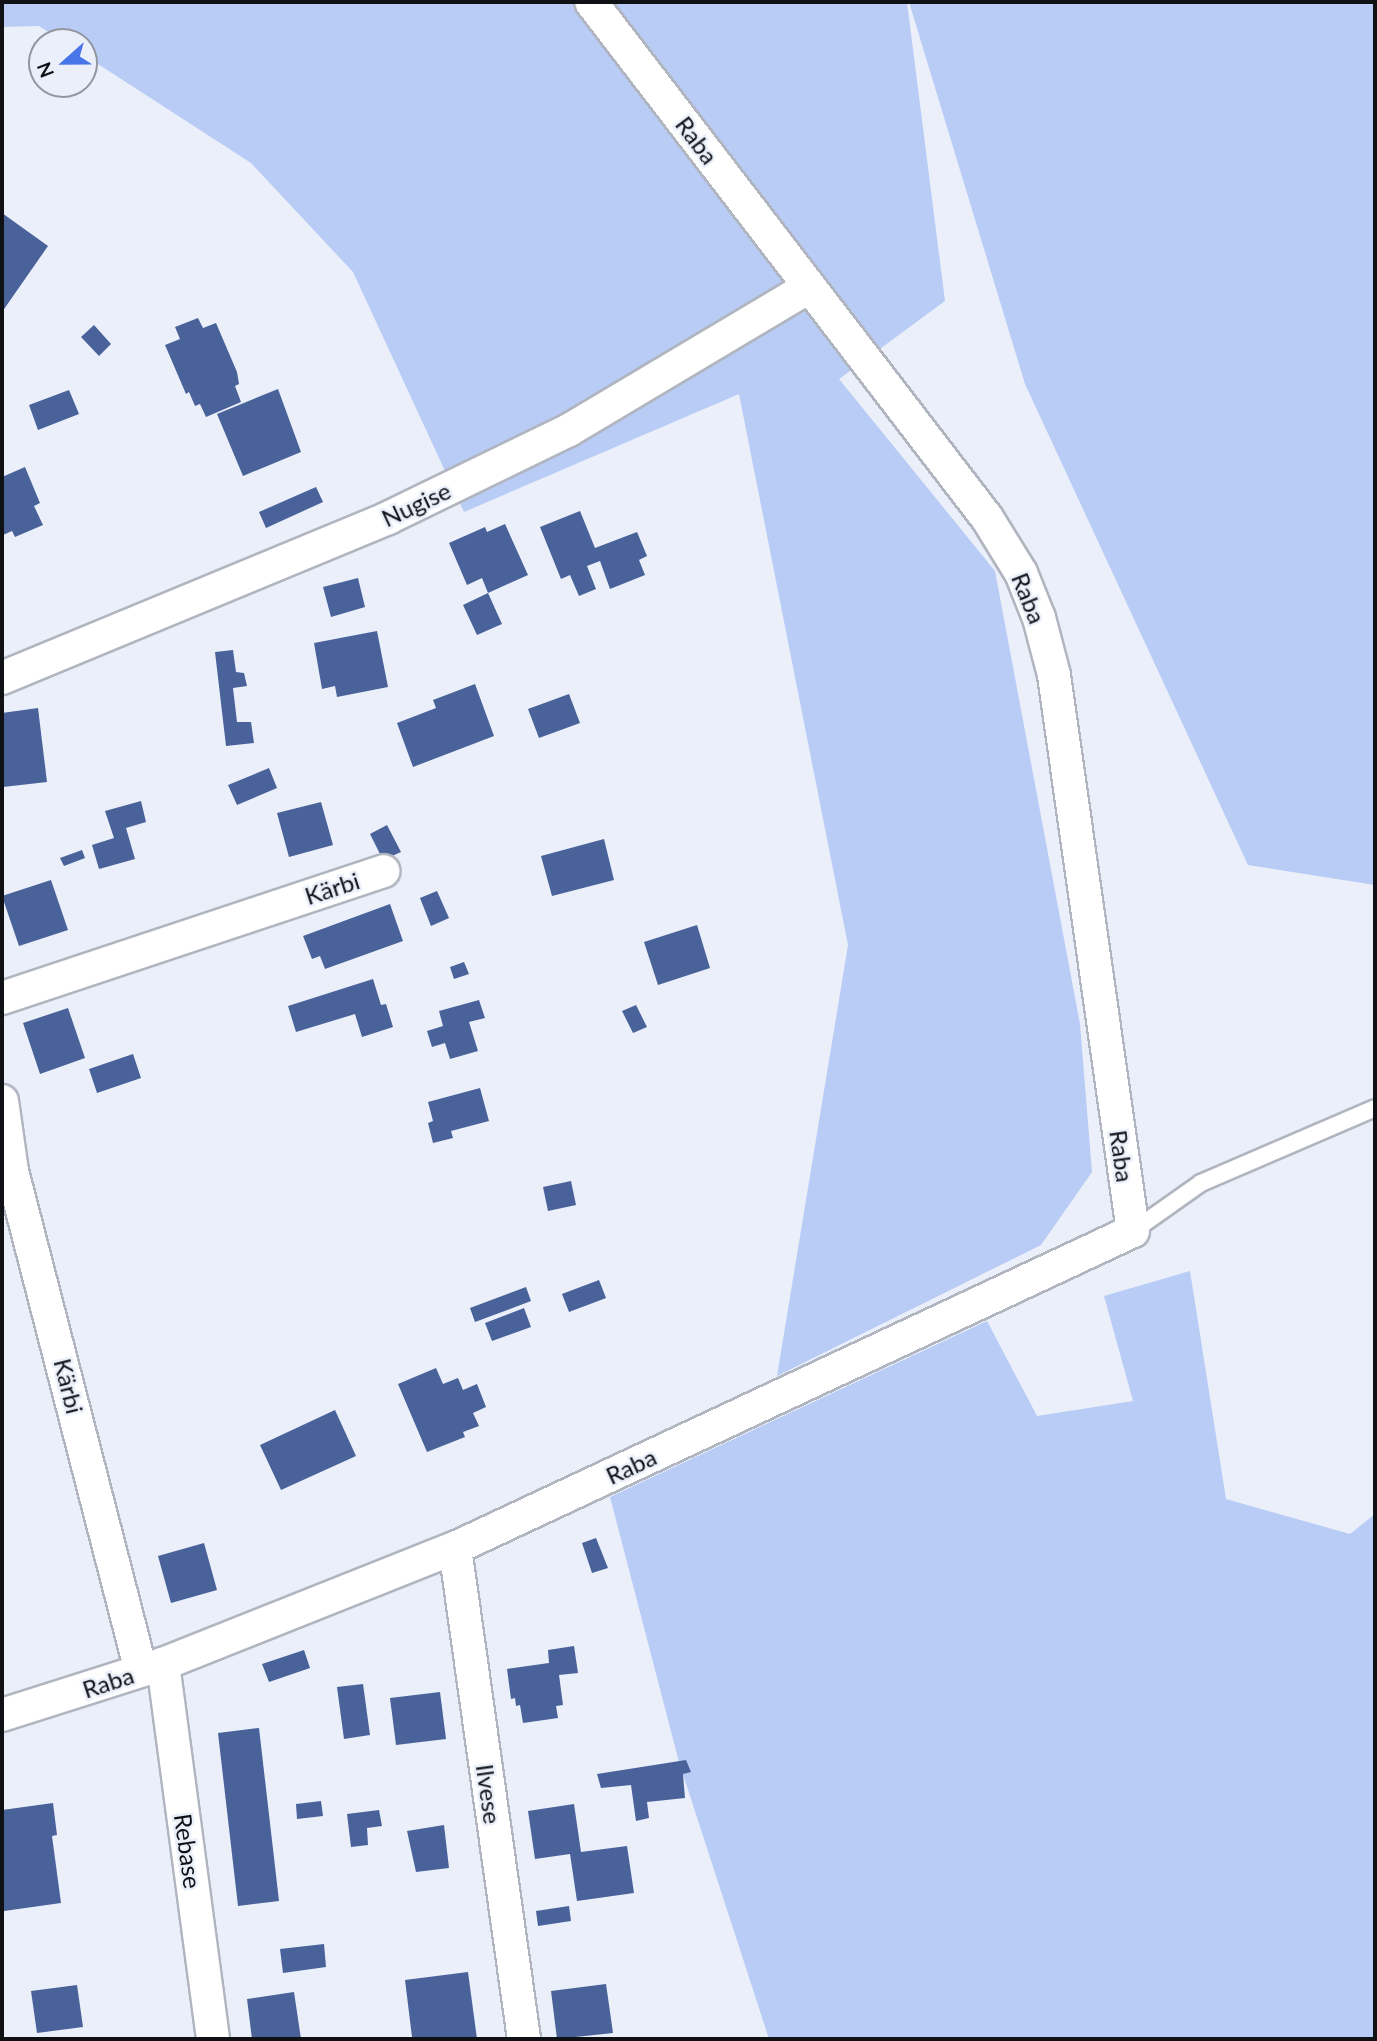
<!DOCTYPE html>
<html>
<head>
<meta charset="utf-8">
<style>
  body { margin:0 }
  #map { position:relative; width:1377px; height:2041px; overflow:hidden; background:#eaeffa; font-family:Lato,sans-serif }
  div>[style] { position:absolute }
  .green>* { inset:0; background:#b9ccf6 }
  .building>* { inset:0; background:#49629a }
  .roads { filter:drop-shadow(2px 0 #b0b5bf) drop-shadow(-2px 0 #b0b5bf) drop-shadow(0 2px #b0b5bf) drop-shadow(0 -2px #b0b5bf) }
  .lane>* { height:16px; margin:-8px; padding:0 8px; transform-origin:8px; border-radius:8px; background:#fff }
  .street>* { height:32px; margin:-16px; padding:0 16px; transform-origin:16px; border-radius:16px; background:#fff }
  span { translate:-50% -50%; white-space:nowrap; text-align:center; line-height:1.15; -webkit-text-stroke:5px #eaeffa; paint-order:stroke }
  .street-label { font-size:24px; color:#101115 }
  .frame { position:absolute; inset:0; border:4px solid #101115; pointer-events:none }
  .north { position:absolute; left:28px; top:28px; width:70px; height:70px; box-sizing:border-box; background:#eaeffa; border:2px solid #93969e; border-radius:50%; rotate:249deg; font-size:19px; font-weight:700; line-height:28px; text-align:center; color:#101115 }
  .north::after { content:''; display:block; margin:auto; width:24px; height:32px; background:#4875e7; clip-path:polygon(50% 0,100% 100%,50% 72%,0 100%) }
</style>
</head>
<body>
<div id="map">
  <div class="green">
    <i style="clip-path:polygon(2px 2px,907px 2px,945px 301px,839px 379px,995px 571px,1080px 1024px,1092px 1172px,1041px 1245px,777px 1376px,848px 945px,739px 394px,464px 512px,353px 272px,251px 163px,84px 55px,84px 42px,64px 42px,39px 26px,2px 27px)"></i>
    <i style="clip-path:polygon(909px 2px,1375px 2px,1375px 885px,1248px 865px,1025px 384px)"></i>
    <i style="clip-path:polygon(1190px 1271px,1226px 1499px,1350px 1534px,1375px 1514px,1375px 2039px,769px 2039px,679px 1762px,610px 1497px,987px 1321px,1037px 1416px,1133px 1401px,1104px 1296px)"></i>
  </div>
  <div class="building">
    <i style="clip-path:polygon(2px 213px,48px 246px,2px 312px)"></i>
    <i style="clip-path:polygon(198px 318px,203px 328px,216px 323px,237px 372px,239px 384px,235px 386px,241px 402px,206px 417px,200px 404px,195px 406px,189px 392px,186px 394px,165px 345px,180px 339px,175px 327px)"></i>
    <i style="clip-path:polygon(94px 325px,111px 344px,99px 356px,81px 337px)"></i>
    <i style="clip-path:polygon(278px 389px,301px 452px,243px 476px,217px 414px)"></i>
    <i style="clip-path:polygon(69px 390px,79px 414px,38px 430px,29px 405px)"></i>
    <i style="clip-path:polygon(25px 467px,40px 503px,34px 506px,43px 525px,15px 537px,12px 531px,3px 535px,2px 477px)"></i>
    <i style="clip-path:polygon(316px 487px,323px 502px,266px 528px,259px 512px)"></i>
    <i style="clip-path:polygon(580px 511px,595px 548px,637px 532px,647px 556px,639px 560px,645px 575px,610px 589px,600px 561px,587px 566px,596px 589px,579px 596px,570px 575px,561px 579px,540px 527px)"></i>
    <i style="clip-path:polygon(505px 524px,528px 575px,488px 593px,482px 578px,467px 585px,449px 543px,485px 527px,487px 532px)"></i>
    <i style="clip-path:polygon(358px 578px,365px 607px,331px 617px,323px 587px)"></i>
    <i style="clip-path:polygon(488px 593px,502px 624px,477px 635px,463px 605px)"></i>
    <i style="clip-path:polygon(377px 631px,388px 687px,337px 697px,335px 686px,322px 689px,314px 643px)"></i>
    <i style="clip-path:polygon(233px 650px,236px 672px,244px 673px,247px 686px,233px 688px,237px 722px,251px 722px,254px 743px,226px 746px,215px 652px)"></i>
    <i style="clip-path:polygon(475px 684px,494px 736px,413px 767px,397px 723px,436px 708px,433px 700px)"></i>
    <i style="clip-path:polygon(569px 694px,580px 723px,539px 738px,528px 709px)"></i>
    <i style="clip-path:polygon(38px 708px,47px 782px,3px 787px,2px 713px)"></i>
    <i style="clip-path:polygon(269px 768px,277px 788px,237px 805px,228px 785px)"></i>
    <i style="clip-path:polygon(141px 801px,146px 822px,126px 828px,135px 859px,99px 869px,92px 845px,114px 838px,105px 811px)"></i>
    <i style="clip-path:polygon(321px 802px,333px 845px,289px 857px,277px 813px)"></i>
    <i style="clip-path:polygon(387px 825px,401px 852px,383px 860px,370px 834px)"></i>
    <i style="clip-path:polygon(604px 839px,614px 880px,552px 896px,541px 856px)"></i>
    <i style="clip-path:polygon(82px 850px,85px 858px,64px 866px,60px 858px)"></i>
    <i style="clip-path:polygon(51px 880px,68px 930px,19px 946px,2px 896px)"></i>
    <i style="clip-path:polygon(437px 891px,449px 918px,431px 926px,420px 898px)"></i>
    <i style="clip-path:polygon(390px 904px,403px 941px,325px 969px,320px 956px,312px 959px,303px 936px)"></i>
    <i style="clip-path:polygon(697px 925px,710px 968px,658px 985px,644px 942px)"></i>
    <i style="clip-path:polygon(464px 962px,469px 974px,454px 979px,450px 967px)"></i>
    <i style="clip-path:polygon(373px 979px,381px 1005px,386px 1004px,393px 1027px,362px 1037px,355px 1014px,296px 1032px,288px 1006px)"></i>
    <i style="clip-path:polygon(479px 1000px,485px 1018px,469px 1022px,478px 1051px,450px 1059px,445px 1043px,432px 1047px,427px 1031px,443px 1026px,439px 1011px)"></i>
    <i style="clip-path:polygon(636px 1005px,647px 1027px,633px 1033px,622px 1011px)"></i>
    <i style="clip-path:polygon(68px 1008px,85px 1058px,40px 1074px,23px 1023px)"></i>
    <i style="clip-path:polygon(133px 1054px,141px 1078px,97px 1093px,89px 1069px)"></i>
    <i style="clip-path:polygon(480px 1088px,489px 1121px,451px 1131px,453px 1138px,433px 1143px,428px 1123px,433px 1121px,428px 1102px)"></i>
    <i style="clip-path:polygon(571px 1181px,576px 1205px,548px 1211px,543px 1187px)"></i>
    <i style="clip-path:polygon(599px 1280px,606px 1298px,569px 1312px,562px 1294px)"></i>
    <i style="clip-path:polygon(526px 1287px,531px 1301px,475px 1322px,470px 1308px)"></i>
    <i style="clip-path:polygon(524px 1308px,531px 1327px,492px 1341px,485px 1323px)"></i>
    <i style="clip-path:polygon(436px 1368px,443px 1384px,458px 1378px,463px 1390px,477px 1384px,486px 1407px,473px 1413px,479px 1426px,463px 1432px,465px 1437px,427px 1452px,398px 1384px)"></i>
    <i style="clip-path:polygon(335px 1410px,356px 1456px,281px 1490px,260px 1445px)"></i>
    <i style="clip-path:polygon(596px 1538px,608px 1568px,592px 1573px,582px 1543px)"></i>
    <i style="clip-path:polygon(204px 1543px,217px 1590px,171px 1603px,158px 1556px)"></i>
    <i style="clip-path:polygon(574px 1646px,578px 1673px,559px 1675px,563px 1705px,556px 1706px,558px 1718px,523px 1723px,520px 1705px,516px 1706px,515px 1698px,511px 1699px,507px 1669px,549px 1663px,548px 1650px)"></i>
    <i style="clip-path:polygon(304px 1650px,310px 1668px,269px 1682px,262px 1664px)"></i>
    <i style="clip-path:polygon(363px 1684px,370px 1735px,344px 1739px,337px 1687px)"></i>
    <i style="clip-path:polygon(440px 1692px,446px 1739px,396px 1745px,390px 1698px)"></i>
    <i style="clip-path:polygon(259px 1728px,279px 1901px,238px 1906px,218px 1733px)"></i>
    <i style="clip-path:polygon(686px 1760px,691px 1772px,683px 1774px,685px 1798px,647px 1802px,649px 1818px,636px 1821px,631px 1785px,601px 1788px,597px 1774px)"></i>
    <i style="clip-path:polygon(321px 1801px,323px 1816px,297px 1819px,296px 1804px)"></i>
    <i style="clip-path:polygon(53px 1803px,57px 1835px,52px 1836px,61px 1903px,4px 1911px,2px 1810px)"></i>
    <i style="clip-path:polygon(574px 1804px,581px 1852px,627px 1846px,634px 1893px,577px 1901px,570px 1854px,535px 1859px,528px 1811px)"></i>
    <i style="clip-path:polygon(379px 1810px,382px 1826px,367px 1828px,368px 1845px,351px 1847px,347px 1814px)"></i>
    <i style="clip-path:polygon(444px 1825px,449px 1868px,416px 1872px,407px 1831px)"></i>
    <i style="clip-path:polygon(569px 1906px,571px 1921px,538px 1926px,536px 1911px)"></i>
    <i style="clip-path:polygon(324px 1944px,326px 1967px,283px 1973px,280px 1949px)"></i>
    <i style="clip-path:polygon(468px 1972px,477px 2039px,406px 2039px,412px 2037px,405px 1980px)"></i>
    <i style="clip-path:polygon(606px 1984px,613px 2033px,557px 2039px,551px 1991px)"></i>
    <i style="clip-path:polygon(77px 1985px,83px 2027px,37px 2033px,31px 1991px)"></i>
    <i style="clip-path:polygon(294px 1992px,301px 2039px,252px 2039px,247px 1999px)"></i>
  </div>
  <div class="roads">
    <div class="lane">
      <i style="left:1133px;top:1231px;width:83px;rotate:-35.2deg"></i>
      <i style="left:1201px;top:1183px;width:189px;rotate:-23.3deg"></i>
    </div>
    <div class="street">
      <i style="left:2px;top:678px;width:418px;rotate:-22.5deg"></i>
      <i style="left:388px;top:518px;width:201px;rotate:-25.9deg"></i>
      <i style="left:569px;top:430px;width:279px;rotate:-30.8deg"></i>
      <i style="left:2px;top:998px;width:402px;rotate:-18.4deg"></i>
      <i style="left:2px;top:1101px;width:71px;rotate:81.9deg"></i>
      <i style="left:12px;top:1171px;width:516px;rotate:75.53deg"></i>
      <i style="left:455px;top:1548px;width:496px;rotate:82deg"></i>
      <i style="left:163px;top:1664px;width:378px;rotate:82.4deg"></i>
      <i style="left:2px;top:1715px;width:169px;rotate:-17.6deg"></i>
      <i style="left:163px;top:1664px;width:314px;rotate:-21.7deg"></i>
      <i style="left:455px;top:1548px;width:748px;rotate:-25.06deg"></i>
      <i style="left:1133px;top:1231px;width:562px;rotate:-98.09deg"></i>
      <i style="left:1054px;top:675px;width:59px;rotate:-104.7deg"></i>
      <i style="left:1039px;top:618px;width:48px;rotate:-111.8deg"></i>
      <i style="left:1021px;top:573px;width:65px;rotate:-121.7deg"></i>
      <i style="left:987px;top:518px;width:650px;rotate:-127.5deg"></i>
    </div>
  </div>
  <div class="street-label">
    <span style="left:697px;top:140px;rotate:53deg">Raba</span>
    <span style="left:416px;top:504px;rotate:-25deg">Nugise</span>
    <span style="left:1029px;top:598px;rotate:68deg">Raba</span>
    <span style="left:332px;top:888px;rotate:-18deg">Kärbi</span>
    <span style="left:1122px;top:1156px;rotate:82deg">Raba</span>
    <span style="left:69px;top:1386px;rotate:76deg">Kärbi</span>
    <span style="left:631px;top:1466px;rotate:-25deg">Raba</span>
    <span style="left:108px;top:1682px;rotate:-18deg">Raba</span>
    <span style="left:489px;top:1794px;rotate:82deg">Ilvese</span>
    <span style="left:188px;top:1851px;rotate:82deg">Rebase</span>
  </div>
  <div class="frame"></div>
  <div class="north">N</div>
</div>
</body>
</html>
